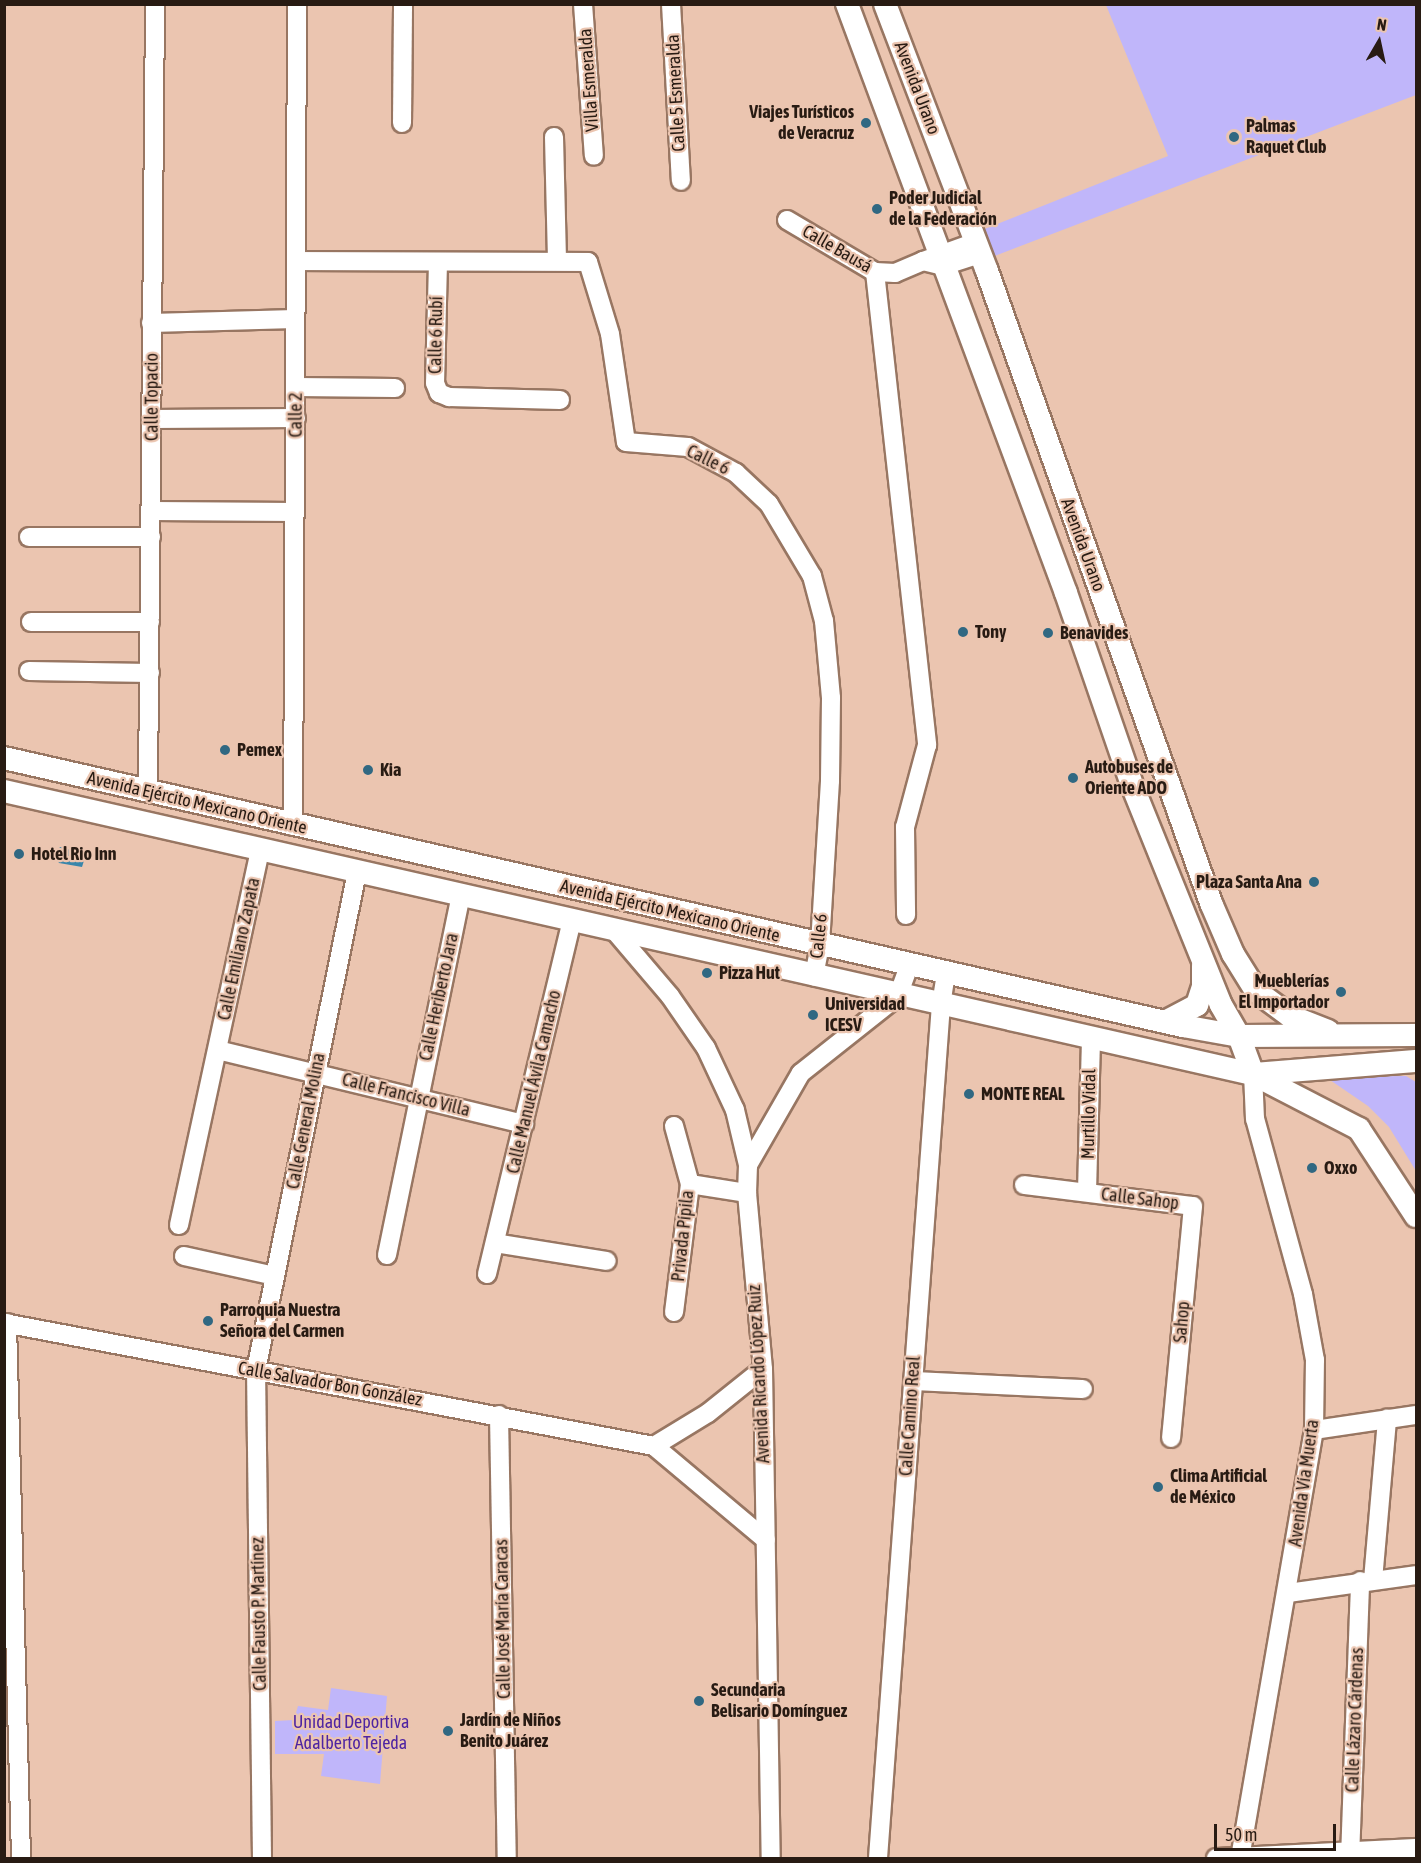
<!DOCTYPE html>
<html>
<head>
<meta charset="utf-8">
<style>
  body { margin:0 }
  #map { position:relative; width:1421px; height:1863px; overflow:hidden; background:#ebc5b0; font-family:"Asap Condensed",sans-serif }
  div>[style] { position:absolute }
  .green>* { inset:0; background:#c0b6fa }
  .water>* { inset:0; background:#3986aa }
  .roads { filter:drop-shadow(2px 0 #987662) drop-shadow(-2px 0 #987662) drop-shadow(0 2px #987662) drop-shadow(0 -2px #987662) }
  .minor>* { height:18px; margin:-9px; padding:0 9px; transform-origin:9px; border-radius:9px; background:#fff }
  .major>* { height:22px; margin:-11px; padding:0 11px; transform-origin:11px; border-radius:11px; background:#fff }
  .dots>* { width:16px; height:16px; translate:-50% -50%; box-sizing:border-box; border:3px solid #ebc5b0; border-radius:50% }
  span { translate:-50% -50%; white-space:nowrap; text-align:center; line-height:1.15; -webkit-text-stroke:4.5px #ebc5b0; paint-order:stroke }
  .street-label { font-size:18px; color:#281b13 }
  .poi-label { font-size:18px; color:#281b13; font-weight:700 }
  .right { translate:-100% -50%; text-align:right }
  .left { translate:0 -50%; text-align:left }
  .park-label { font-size:18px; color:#4f25a2 }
  .frame { position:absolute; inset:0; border:6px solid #281b13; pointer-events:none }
  .north { position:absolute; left:1349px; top:12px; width:60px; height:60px; -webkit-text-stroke:4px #ebc5b0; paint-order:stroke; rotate:9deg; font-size:16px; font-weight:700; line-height:24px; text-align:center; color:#281b13 }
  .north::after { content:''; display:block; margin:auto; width:21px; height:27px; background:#281b13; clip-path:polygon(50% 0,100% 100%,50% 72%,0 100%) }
  .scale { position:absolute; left:1214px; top:1824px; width:122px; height:27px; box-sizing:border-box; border:3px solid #281b13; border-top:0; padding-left:8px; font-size:18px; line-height:21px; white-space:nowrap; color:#281b13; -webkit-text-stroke:4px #ebc5b0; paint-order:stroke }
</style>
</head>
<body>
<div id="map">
  <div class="green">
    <i style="clip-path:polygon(1106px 5px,1416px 5px,1416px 95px,992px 257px,982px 230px,1168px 156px)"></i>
    <i style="clip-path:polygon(1406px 1076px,1416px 1082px,1416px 1171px,1389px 1127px,1368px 1106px,1330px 1080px,1331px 1077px)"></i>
    <i style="clip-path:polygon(331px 1688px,387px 1696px,380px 1784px,321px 1776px,324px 1754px,275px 1754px,275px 1721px,294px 1720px,298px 1706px,328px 1710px)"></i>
  </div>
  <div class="water">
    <i style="clip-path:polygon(60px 847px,86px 854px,82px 867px,59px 863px,55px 854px)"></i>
  </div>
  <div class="roads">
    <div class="minor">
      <i style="left:583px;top:4px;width:152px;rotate:85.9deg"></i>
      <i style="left:671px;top:4px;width:177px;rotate:86.8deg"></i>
      <i style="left:402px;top:123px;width:119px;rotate:-89.5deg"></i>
      <i style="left:554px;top:137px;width:124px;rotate:88.6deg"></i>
      <i style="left:787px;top:220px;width:102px;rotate:30.6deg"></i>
      <i style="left:875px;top:272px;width:20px;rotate:3deg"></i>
      <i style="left:895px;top:273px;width:30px;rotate:-23deg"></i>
      <i style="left:976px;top:242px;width:56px;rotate:160.3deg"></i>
      <i style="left:923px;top:261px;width:21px;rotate:14deg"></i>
      <i style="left:943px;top:266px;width:39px;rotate:-18deg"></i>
      <i style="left:296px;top:261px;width:292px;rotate:0.2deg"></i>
      <i style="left:588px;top:262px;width:75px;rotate:73deg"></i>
      <i style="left:610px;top:334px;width:109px;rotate:81.6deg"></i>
      <i style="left:626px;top:442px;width:62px;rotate:4.6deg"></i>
      <i style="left:688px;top:447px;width:55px;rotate:28.4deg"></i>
      <i style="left:736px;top:473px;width:45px;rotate:43.2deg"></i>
      <i style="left:769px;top:504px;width:84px;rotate:59.2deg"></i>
      <i style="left:812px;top:576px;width:47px;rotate:75.1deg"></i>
      <i style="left:824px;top:621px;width:77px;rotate:84.8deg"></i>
      <i style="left:831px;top:698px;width:83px;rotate:90.7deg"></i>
      <i style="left:830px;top:781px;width:164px;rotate:93.5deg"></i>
      <i style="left:820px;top:945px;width:32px;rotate:101deg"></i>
      <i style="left:438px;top:262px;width:121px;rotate:91.4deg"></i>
      <i style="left:435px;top:383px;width:11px;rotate:68deg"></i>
      <i style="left:439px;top:393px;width:11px;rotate:22deg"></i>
      <i style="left:449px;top:397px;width:111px;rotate:1.5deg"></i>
      <i style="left:875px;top:272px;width:476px;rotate:83.7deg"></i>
      <i style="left:927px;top:745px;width:85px;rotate:105deg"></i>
      <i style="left:905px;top:827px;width:88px;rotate:89.3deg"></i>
      <i style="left:151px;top:323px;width:144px;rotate:-1.6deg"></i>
      <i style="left:296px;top:387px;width:99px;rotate:0.6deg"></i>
      <i style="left:152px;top:419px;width:144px;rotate:-0.4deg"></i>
      <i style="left:152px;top:511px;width:143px;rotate:0.4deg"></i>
      <i style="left:29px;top:537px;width:122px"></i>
      <i style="left:31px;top:622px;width:119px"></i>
      <i style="left:29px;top:671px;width:121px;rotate:0.9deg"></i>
      <i style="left:148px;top:790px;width:786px;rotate:-89.49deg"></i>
      <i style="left:293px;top:826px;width:822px;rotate:-89.72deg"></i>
      <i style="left:613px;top:929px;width:88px;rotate:49.6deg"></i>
      <i style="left:670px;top:996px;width:63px;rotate:55.3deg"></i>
      <i style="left:706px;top:1048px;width:68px;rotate:64.9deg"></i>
      <i style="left:735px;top:1110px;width:57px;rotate:76.7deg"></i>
      <i style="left:748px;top:1165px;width:28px;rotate:92deg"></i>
      <i style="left:747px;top:1193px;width:177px;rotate:84.8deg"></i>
      <i style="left:763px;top:1369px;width:489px;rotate:89.1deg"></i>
      <i style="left:218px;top:1050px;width:315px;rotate:13.6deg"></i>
      <i style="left:674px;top:1126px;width:60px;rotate:74.6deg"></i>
      <i style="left:690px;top:1184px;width:129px;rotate:97.1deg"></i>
      <i style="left:748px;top:1165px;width:106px;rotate:-60.1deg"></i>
      <i style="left:801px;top:1073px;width:124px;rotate:-38.4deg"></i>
      <i style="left:898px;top:996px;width:33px;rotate:-70deg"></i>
      <i style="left:690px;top:1184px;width:58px;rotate:9deg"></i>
      <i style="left:1024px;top:1185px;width:170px;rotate:7.1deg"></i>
      <i style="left:1193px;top:1206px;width:233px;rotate:95.4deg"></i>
      <i style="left:1087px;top:1192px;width:156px;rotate:-88.5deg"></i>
      <i style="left:179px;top:1225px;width:385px;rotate:-77.8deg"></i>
      <i style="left:495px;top:1243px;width:113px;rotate:9.1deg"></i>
      <i style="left:387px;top:1255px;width:368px;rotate:-78.4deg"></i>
      <i style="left:184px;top:1256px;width:93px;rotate:12.4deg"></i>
      <i style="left:487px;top:1274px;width:364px;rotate:-76.5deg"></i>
      <i style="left:4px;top:1323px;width:662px;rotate:10.72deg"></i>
      <i style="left:654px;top:1446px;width:146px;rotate:40deg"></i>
      <i style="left:7px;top:1323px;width:535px;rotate:88.5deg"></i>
      <i style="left:913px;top:1381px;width:170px;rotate:2.7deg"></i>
      <i style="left:499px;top:1415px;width:443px;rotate:89deg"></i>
      <i style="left:1314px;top:1430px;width:103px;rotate:-8.4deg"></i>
      <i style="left:654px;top:1446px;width:63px;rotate:-31.4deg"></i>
      <i style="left:708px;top:1413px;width:70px;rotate:-38.7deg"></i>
      <i style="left:1373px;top:1580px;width:162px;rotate:-85deg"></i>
      <i style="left:1288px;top:1593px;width:129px;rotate:-8deg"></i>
      <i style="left:262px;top:1858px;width:488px;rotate:-90.7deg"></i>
      <i style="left:256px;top:1370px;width:508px;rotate:-78.54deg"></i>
      <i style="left:878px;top:1858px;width:855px;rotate:-85.78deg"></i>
      <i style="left:941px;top:1005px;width:31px;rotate:-81deg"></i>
      <i style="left:1216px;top:1858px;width:200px;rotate:-2.9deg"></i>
      <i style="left:1240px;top:1858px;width:434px;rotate:-80.2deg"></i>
      <i style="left:1314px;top:1430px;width:70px;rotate:-89.2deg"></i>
      <i style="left:1315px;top:1360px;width:67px;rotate:-100.3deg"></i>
      <i style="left:1303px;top:1294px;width:181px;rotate:-105.3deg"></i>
      <i style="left:1255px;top:1119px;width:45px;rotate:-92.5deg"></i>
      <i style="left:1350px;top:1858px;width:277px;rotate:-87.9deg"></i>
    </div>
    <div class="major">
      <i style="left:847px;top:4px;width:628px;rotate:69.6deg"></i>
      <i style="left:1066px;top:593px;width:203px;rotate:71deg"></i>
      <i style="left:1132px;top:785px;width:237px;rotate:68deg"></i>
      <i style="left:1221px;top:1005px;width:36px;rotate:60deg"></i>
      <i style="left:1239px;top:1036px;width:40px;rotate:69.8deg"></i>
      <i style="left:1253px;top:1074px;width:119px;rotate:27.4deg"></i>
      <i style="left:1359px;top:1129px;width:104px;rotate:56.8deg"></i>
      <i style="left:885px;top:4px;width:286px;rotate:69.1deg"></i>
      <i style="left:987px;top:271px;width:671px;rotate:70.48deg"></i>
      <i style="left:1211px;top:903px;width:56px;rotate:66.7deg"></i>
      <i style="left:1233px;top:954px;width:44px;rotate:58.1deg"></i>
      <i style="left:1256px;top:991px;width:42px;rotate:36.3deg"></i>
      <i style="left:1290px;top:1016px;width:41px;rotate:21.5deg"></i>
      <i style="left:4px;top:758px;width:1209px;rotate:12.81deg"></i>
      <i style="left:1183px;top:1026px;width:57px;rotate:10.1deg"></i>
      <i style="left:1239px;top:1036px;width:177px;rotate:-0.3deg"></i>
      <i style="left:4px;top:791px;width:1281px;rotate:12.77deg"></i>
      <i style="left:1253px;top:1074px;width:164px;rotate:-4.6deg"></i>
      <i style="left:1165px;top:1022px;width:36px;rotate:-28deg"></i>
      <i style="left:1197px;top:1005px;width:19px;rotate:-72deg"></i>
      <i style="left:1203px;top:987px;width:21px;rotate:-90deg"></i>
    </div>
  </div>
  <div class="dots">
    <i style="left:866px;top:123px;background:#306882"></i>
    <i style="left:1234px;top:137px;background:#306882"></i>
    <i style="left:877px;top:209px;background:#306882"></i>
    <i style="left:963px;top:632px;background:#306882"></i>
    <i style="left:1048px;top:633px;background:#306882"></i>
    <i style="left:225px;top:750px;background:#306882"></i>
    <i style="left:368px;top:770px;background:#306882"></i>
    <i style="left:1073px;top:778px;background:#306882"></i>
    <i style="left:19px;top:854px;background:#306882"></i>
    <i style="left:1314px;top:882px;background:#306882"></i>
    <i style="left:707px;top:973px;background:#306882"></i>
    <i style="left:1341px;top:992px;background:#306882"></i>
    <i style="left:813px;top:1015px;background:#306882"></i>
    <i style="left:969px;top:1094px;background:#306882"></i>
    <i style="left:1312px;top:1168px;background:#306882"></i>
    <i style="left:208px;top:1321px;background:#306882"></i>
    <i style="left:1158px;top:1487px;background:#306882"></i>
    <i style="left:699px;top:1701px;background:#306882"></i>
    <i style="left:448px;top:1731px;background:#306882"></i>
  </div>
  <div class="street-label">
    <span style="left:589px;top:80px;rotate:-94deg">Villa Esmeralda</span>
    <span style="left:917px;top:88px;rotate:69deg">Avenida Urano</span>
    <span style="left:676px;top:93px;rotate:-93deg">Calle 5 Esmeralda</span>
    <span style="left:837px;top:249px;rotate:30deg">Calle Bausá</span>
    <span style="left:436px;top:335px;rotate:-89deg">Calle 6 Rubí</span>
    <span style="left:152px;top:397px;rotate:-90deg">Calle Topacio</span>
    <span style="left:296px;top:415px;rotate:-90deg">Calle 2</span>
    <span style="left:708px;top:460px;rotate:26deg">Calle 6</span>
    <span style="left:1083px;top:545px;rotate:70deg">Avenida Urano</span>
    <span style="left:197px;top:803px;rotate:13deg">Avenida Ejército Mexicano Oriente</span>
    <span style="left:670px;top:911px;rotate:13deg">Avenida Ejército Mexicano Oriente</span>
    <span style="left:819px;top:936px;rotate:-84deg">Calle 6</span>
    <span style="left:239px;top:949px;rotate:-78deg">Calle Emiliano Zapata</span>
    <span style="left:439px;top:997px;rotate:-78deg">Calle Heriberto Jara</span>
    <span style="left:534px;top:1082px;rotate:-77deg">Calle Manuel Ávila Camacho</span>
    <span style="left:406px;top:1095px;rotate:14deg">Calle Francisco Villa</span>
    <span style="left:1089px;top:1114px;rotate:-89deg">Murtillo Vidal</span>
    <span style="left:306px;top:1121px;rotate:-79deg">Calle General Molina</span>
    <span style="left:1140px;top:1199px;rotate:7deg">Calle Sahop</span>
    <span style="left:683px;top:1236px;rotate:-84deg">Privada Pípila</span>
    <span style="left:1182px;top:1322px;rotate:-85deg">Sahop</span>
    <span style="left:759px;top:1374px;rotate:-93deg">Avenida Ricardo López Ruiz</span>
    <span style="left:330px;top:1384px;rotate:10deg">Calle Salvador Bon González</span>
    <span style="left:910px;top:1416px;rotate:-86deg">Calle Camino Real</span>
    <span style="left:1304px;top:1483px;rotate:-82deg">Avenida Vía Muerta</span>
    <span style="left:259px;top:1614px;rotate:-91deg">Calle Fausto P. Martínez</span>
    <span style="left:503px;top:1619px;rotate:-91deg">Calle José María Caracas</span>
    <span style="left:1355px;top:1720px;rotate:-88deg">Calle Lázaro Cárdenas</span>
  </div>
  <div class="poi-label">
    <span class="right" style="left:854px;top:123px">Viajes Turísticos<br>de Veracruz</span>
    <span class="left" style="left:1246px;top:137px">Palmas<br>Raquet Club</span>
    <span class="left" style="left:889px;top:209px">Poder Judicial<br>de la Federación</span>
    <span class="left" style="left:975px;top:632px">Tony</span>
    <span class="left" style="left:1060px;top:633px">Benavides</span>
    <span class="left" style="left:237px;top:750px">Pemex</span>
    <span class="left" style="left:1085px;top:778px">Autobuses de<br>Oriente ADO</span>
    <span class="left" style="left:380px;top:770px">Kia</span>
    <span class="left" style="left:31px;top:854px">Hotel Rio Inn</span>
    <span class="right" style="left:1302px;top:882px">Plaza Santa Ana</span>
    <span class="left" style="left:719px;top:973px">Pizza Hut</span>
    <span class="right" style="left:1329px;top:992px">Mueblerías<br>El Importador</span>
    <span class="left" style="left:825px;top:1015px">Universidad<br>ICESV</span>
    <span class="left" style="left:981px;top:1094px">MONTE REAL</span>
    <span class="left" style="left:1324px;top:1168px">Oxxo</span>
    <span class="left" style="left:220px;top:1321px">Parroquia Nuestra<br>Señora del Carmen</span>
    <span class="left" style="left:1170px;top:1487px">Clima Artificial<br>de México</span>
    <span class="left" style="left:711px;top:1701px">Secundaria<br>Belisario Domínguez</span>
    <span class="left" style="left:460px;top:1731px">Jardín de Niños<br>Benito Juárez</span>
  </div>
  <div class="park-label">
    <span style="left:351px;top:1733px">Unidad Deportiva<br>Adalberto Tejeda</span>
  </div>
  <div class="frame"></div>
  <div class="north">N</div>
  <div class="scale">50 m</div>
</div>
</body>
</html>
